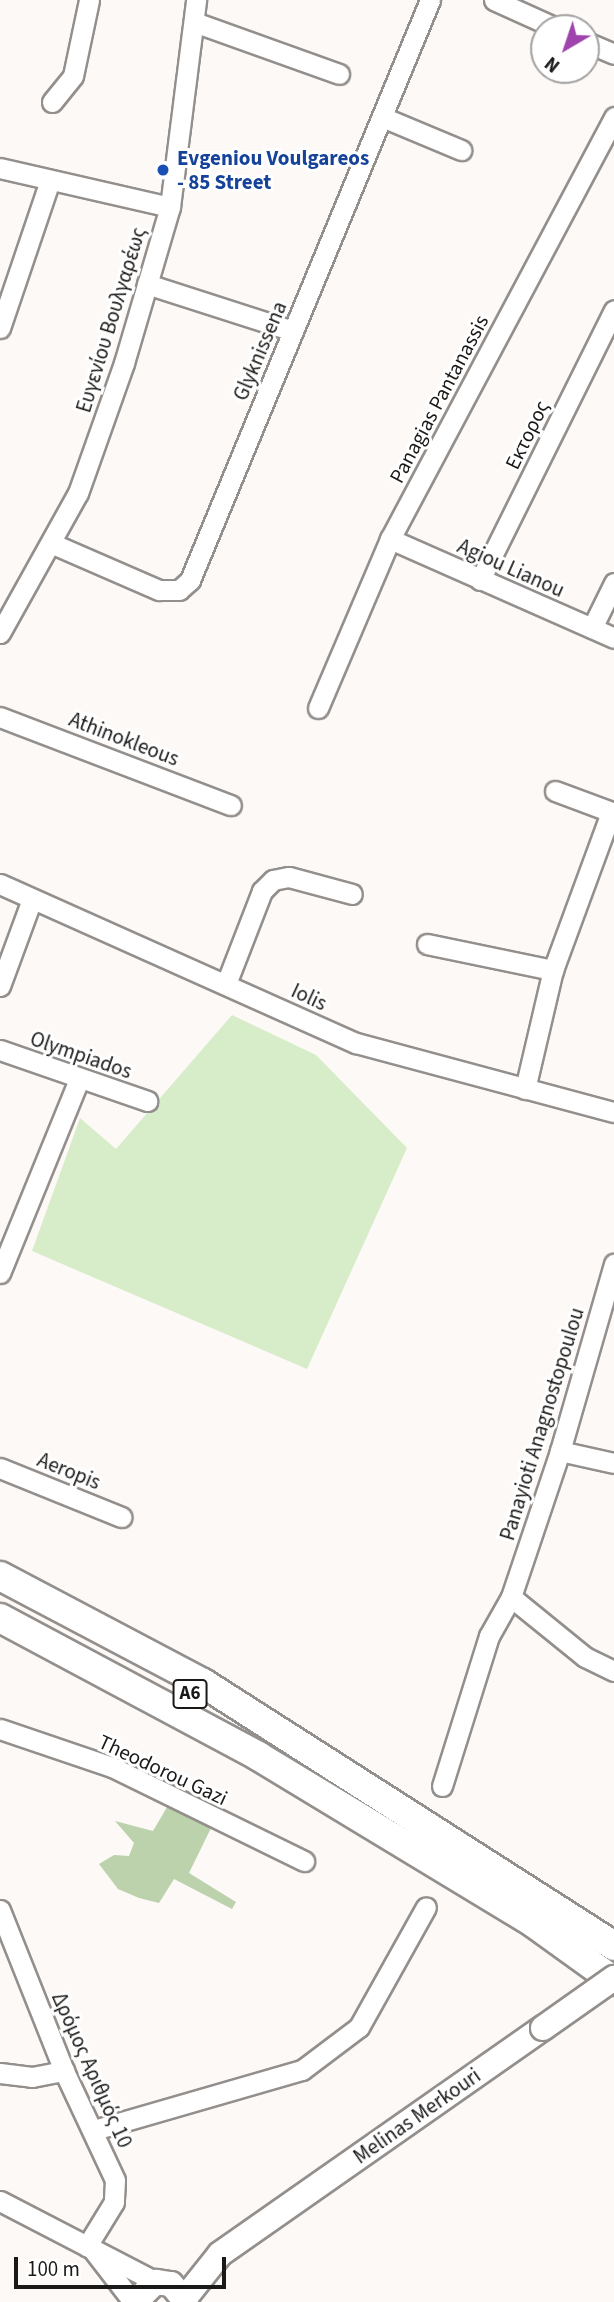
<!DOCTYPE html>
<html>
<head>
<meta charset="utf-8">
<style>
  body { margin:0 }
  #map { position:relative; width:614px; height:2302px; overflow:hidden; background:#fdf9f6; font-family:"Source Sans 3",sans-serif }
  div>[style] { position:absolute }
  .green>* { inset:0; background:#d7ecc9 }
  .forest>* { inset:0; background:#bbd2ac }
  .roads { filter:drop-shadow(2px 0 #938f8c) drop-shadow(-2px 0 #938f8c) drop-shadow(0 2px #938f8c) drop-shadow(0 -2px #938f8c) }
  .minor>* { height:19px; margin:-9.5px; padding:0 9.5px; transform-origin:9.5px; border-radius:9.5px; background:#fff }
  .major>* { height:24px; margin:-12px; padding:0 12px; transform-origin:12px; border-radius:12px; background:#fff }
  .highway>* { height:28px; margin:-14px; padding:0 14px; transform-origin:14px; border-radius:14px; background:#fff }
  .bridges { filter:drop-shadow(2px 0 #938f8c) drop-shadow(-2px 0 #938f8c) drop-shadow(0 2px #938f8c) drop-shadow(0 -2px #938f8c) }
  .major-bridge>* { height:24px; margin:-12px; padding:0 12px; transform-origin:12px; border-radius:12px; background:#fff }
  .dots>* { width:19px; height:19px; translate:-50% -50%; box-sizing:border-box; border:4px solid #fff; border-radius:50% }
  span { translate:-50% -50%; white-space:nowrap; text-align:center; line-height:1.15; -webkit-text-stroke:6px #fff; paint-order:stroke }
  .shield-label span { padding:2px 5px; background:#fff; border:2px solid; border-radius:5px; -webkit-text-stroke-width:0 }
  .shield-label { font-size:19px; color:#1a1918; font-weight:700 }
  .transit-label { font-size:21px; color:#164399; font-weight:700 }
  .left { translate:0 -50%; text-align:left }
  .street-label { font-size:21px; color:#1a1918 }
  .north { position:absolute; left:530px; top:14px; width:70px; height:70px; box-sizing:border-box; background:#fff; border:2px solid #a3a3a3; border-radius:50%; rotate:219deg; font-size:19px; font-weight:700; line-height:28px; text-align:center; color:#1a1918 }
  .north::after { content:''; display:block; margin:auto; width:24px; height:32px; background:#9f43ad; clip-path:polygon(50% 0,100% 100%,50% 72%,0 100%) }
  .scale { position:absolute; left:14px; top:2257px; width:212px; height:32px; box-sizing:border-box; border:4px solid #1a1918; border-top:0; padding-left:9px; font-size:21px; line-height:24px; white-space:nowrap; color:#1a1918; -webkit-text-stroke:5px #fff; paint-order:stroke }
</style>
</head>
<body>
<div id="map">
  <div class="green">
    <i style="clip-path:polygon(232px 1015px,316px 1055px,407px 1148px,307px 1369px,32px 1251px,80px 1118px,116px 1149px)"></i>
  </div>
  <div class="forest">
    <i style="clip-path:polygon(170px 1802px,212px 1826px,189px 1873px,236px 1902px,232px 1909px,174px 1879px,159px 1903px,139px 1898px,118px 1889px,99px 1864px,114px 1855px,129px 1856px,134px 1843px,115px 1821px,153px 1831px)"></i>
  </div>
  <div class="roads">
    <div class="minor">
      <i style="left:494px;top:0;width:68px;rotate:24.3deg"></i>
      <i style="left:194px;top:22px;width:154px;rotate:19.7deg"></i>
      <i style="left:586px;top:42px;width:30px;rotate:23deg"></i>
      <i style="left:52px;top:102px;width:33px;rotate:-51deg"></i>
      <i style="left:73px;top:76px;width:78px;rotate:-78.1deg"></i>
      <i style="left:382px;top:117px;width:86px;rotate:22.7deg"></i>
      <i style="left:0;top:168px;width:174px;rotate:12.9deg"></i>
      <i style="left:147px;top:284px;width:153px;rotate:17.8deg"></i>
      <i style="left:0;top:328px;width:156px;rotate:-71.3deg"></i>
      <i style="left:390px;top:539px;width:245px;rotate:23.8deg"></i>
      <i style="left:53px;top:544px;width:116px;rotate:23.5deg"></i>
      <i style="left:159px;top:590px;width:20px"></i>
      <i style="left:179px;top:590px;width:15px;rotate:-42deg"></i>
      <i style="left:190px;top:580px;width:628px;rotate:-67.52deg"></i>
      <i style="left:480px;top:580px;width:301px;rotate:-63.6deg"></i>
      <i style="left:592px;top:628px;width:50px;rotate:-63.9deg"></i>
      <i style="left:0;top:633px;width:160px;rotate:-60.9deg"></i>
      <i style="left:78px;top:493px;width:138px;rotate:-70.5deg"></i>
      <i style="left:124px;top:363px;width:163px;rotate:-73.6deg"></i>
      <i style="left:170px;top:207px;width:209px;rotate:-82.8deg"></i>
      <i style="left:318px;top:708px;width:184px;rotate:-66.9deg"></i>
      <i style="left:390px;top:539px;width:478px;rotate:-62deg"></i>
      <i style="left:0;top:717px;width:247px;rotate:20.9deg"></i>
      <i style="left:555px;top:791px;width:63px;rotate:20.4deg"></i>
      <i style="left:0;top:884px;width:390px;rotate:24.1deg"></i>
      <i style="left:356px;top:1043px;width:267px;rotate:15deg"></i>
      <i style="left:427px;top:944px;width:129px;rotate:11.7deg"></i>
      <i style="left:226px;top:984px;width:100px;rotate:-68.8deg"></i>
      <i style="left:262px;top:891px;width:16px;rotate:-45deg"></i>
      <i style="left:273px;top:880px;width:16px;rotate:-11deg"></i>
      <i style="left:289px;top:877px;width:65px;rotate:15.1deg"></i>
      <i style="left:0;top:986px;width:93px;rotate:-69.8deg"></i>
      <i style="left:0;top:1050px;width:156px;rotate:19.1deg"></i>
      <i style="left:525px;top:1089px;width:122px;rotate:-76.8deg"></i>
      <i style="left:553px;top:970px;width:168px;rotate:-69.8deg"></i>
      <i style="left:0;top:1273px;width:209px;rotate:-67.8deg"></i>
      <i style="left:560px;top:1451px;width:55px;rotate:12.5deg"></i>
      <i style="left:0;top:1468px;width:131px;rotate:22deg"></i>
      <i style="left:511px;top:1597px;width:95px;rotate:39deg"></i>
      <i style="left:585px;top:1657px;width:32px;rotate:26deg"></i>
      <i style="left:0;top:1729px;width:118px;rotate:18.7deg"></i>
      <i style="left:112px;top:1767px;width:214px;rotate:26.1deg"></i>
      <i style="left:442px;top:1786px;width:157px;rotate:-72.6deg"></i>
      <i style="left:489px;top:1636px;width:45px;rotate:-60.6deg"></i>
      <i style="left:511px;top:1597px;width:154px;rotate:-71.4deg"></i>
      <i style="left:560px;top:1451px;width:195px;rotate:-73.9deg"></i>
      <i style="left:0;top:1910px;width:173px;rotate:68.3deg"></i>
      <i style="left:64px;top:2071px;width:120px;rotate:64.9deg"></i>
      <i style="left:115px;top:2180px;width:22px;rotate:93deg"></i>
      <i style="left:114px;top:2202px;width:52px;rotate:121.5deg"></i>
      <i style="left:0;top:2073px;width:32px;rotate:7deg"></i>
      <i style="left:32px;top:2077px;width:33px;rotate:-11deg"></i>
      <i style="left:94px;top:2130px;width:216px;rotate:-16.1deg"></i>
      <i style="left:302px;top:2070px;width:71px;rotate:-37deg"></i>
      <i style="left:359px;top:2027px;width:137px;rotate:-60.8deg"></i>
      <i style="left:0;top:2201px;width:176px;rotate:27.4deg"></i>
      <i style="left:93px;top:2250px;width:66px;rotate:52.4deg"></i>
    </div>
    <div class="major">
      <i style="left:185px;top:2298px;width:56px;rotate:-51.5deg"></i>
      <i style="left:220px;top:2254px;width:394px;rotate:-35deg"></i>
      <i style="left:135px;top:2302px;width:29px;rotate:-44deg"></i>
      <i style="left:156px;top:2282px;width:15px;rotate:8deg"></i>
      <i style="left:171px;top:2284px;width:23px;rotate:50deg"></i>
    </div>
    <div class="highway">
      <i style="left:0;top:1576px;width:229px;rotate:27.8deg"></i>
      <i style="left:203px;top:1683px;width:488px;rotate:32.6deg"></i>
      <i style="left:0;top:1618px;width:293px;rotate:28.1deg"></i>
      <i style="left:258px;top:1756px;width:324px;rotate:31.2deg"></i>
      <i style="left:535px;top:1924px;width:97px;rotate:35.8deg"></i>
    </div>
  </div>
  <div class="bridges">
    <div class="major-bridge">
      <i style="left:543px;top:2028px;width:87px;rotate:-35.2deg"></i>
    </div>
  </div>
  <div class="dots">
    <i style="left:163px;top:170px;background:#1a4fb4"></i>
  </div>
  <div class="shield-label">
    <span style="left:190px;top:1694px">A6</span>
  </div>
  <div class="transit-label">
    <span class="left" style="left:177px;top:170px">Evgeniou Voulgareos<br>- 85 Street</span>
  </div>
  <div class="street-label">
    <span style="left:111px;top:320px;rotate:-73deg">Ευγενίου Βουλγαρέως</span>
    <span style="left:260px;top:351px;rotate:-67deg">Glyknissena</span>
    <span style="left:439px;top:399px;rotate:-62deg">Panagias Pantanassis</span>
    <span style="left:527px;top:435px;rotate:-64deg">Εκτορος</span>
    <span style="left:511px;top:568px;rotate:24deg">Agiou Lianou</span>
    <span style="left:124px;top:739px;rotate:21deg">Athinokleous</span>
    <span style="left:309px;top:997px;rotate:25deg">Iolis</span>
    <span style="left:81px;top:1055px;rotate:19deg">Olympiados</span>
    <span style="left:542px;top:1424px;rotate:-73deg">Panayioti Anagnostopoulou</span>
    <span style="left:69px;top:1471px;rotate:22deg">Aeropis</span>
    <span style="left:163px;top:1770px;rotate:25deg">Theodorou Gazi</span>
    <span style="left:92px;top:2070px;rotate:66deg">Δρόμος Αριθμός 10</span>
    <span style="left:417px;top:2116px;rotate:-35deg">Melinas Merkouri</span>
  </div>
  <div class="north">N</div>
  <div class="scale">100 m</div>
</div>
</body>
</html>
